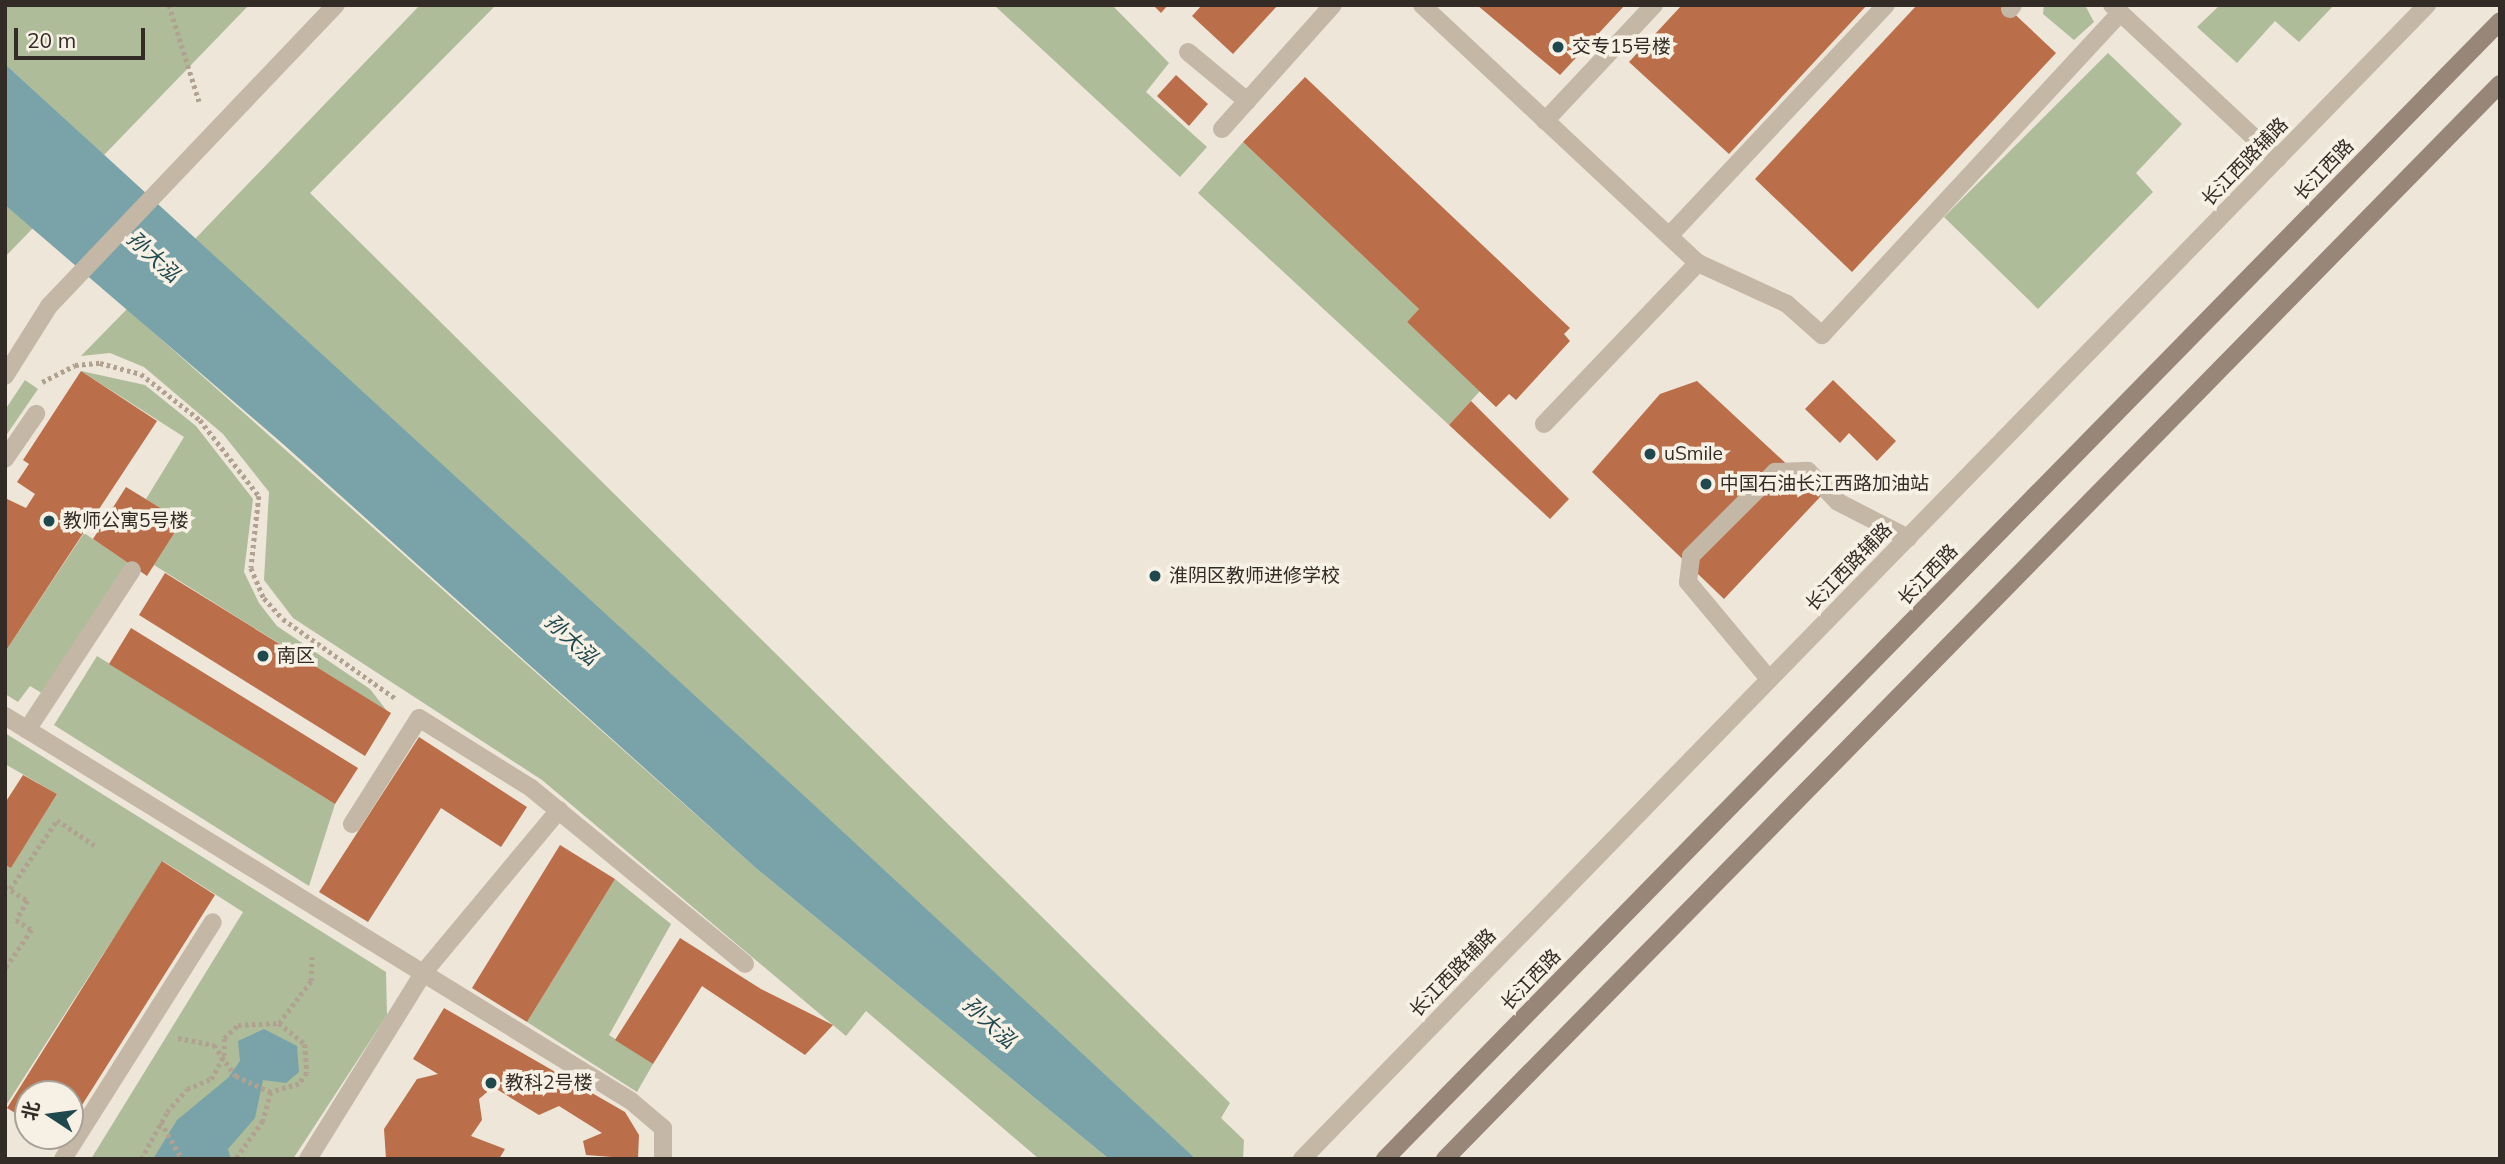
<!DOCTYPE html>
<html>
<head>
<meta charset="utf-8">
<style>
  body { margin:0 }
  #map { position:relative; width:2505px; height:1164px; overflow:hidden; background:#eee6d9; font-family:Mulish,"Noto Sans SC",sans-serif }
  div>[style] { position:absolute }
  .green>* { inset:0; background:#aebc9a }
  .water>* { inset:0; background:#7aa3a9 }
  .building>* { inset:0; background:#bb6e4a }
  .path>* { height:4.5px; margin-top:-2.25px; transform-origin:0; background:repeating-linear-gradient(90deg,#b1a190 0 3.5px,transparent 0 7px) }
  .service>* { height:18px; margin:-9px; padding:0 9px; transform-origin:9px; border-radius:9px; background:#c5b7a6 }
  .tertiary>* { height:18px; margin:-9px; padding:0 9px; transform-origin:9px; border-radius:9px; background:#c5b7a6 }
  .secondary>* { height:18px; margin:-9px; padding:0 9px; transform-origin:9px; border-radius:9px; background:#988678 }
  .dots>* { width:19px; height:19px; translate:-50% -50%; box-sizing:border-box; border:4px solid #f7f0e4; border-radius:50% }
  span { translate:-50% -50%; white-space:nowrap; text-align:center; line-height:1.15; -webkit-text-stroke:7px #f7f0e4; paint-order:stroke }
  .poi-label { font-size:19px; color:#322b26 }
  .left { translate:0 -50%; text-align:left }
  .street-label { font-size:19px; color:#322b26 }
  .water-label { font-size:21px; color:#20484f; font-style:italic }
  .frame { position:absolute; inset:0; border:7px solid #322b26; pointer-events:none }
  .north { position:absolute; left:14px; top:1080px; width:70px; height:70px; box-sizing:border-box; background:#f7f0e4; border:2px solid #a8a198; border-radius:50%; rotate:283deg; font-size:19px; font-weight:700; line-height:28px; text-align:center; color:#322b26 }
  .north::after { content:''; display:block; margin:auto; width:24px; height:32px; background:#20484f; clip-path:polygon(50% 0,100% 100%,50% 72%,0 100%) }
  .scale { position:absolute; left:14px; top:28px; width:131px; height:32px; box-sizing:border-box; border:4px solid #322b26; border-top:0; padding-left:9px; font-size:21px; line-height:24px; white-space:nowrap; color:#322b26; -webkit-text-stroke:5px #f7f0e4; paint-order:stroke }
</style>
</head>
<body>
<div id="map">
  <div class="green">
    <i style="clip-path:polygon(5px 5px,249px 5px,104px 155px,5px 64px)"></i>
    <i style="clip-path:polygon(420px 5px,496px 5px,310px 193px,1230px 1103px,1221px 1118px,1244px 1140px,1243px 1159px,1196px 1159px,195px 239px)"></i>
    <i style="clip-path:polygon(994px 5px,1112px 5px,1169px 63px,1146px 92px,1207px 147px,1180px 177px)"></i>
    <i style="clip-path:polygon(2044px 5px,2085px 5px,2094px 22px,2074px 40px,2043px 14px)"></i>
    <i style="clip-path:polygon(2220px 5px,2334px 5px,2299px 42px,2275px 21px,2237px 63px,2197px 27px)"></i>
    <i style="clip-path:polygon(2108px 53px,2182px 124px,2136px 173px,2153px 192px,2038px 309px,1944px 217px)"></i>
    <i style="clip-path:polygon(1243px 142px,1419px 309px,1407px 322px,1480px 391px,1449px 425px,1198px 193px)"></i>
    <i style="clip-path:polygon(5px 205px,33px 228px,5px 257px)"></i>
    <i style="clip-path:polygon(127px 309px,757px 869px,1109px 1159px,1039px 1159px,866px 1011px,846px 1036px,542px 780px,293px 618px,264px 580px,269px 492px,223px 434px,144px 367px,110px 353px,81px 356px)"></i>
    <i style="clip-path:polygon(81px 371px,145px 385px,196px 426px,253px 499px,244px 572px,259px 603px,277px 626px,370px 689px,387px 711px,154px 565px,182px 521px,146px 499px,184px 437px)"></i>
    <i style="clip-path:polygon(25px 380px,38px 389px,5px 437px,5px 410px)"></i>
    <i style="clip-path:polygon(84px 533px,128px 563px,45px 695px,30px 686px,18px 702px,5px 694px,5px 652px)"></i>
    <i style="clip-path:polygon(97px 656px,335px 804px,309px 886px,54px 725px)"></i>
    <i style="clip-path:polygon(5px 733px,386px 972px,387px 1015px,293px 1159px,91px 1159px,243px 912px,163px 861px,5px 1107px,5px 865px,11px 868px,57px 794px,5px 764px)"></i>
    <i style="clip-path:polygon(615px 879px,671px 924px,609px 1035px,653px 1064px,637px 1092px,527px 1022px)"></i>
  </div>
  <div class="water">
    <i style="clip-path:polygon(5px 64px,800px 792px,1196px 1159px,1109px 1159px,757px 869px,283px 444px,5px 205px)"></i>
    <i style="clip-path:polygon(264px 1029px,297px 1046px,299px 1072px,286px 1083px,263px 1080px,255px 1118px,228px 1149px,231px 1159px,153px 1159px,177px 1120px,228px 1078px,240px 1061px,238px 1041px)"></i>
  </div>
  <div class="building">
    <i style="clip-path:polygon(1153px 5px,1168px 5px,1161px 13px)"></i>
    <i style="clip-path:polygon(1202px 5px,1278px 5px,1233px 54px,1192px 16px)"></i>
    <i style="clip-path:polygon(1477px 5px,1625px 5px,1560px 75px)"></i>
    <i style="clip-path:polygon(1682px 5px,1867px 5px,1729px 154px,1629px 62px)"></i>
    <i style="clip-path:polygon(1917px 5px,2005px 5px,2056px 53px,1852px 272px,1755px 179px)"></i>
    <i style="clip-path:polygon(1176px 75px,1208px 104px,1189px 126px,1157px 96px)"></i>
    <i style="clip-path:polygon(1305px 77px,1570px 328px,1564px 334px,1570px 341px,1516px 400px,1509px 394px,1496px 407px,1407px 322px,1419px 309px,1243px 142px)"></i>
    <i style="clip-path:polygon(81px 371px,157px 421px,5px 652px,5px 498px,26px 508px,35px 494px,17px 482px,29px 464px,23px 460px)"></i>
    <i style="clip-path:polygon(1833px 380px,1896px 441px,1877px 461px,1849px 433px,1840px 443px,1805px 409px)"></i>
    <i style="clip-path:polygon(1697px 381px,1821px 496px,1724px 599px,1592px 472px,1660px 394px)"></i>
    <i style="clip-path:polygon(1471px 401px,1569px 499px,1550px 519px,1449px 425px)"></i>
    <i style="clip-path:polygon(126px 487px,182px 521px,147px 576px,93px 539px)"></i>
    <i style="clip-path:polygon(165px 573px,391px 713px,365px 756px,139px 615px)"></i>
    <i style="clip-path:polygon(131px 628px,358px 768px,335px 804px,109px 664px)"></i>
    <i style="clip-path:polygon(419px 737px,527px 807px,501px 847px,441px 808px,368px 922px,319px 892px)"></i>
    <i style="clip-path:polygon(23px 775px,57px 794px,11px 868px,5px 865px,5px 803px)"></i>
    <i style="clip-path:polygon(560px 845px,615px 879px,527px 1022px,472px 988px)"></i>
    <i style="clip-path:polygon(162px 861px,215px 895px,70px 1124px,70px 1094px,28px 1094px,28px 1121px,7px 1108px)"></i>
    <i style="clip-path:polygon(680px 938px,761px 989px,833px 1025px,805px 1055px,702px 986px,653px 1064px,615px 1040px)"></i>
    <i style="clip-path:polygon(444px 1008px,625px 1112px,639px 1135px,638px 1159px,586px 1155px,583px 1141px,602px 1133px,559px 1106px,539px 1115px,493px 1087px,479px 1099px,482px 1120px,471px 1136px,505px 1149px,499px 1159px,386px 1159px,384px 1129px,417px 1079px,438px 1074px,413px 1059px)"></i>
  </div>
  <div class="path">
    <i style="left:169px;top:5px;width:101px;rotate:72.6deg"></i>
    <i style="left:42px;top:382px;width:37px;rotate:-27deg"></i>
    <i style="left:75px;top:365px;width:25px;rotate:-5deg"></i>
    <i style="left:100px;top:363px;width:42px;rotate:15deg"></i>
    <i style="left:141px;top:374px;width:75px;rotate:37.9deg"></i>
    <i style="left:200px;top:420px;width:96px;rotate:52.2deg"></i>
    <i style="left:259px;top:496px;width:72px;rotate:96.3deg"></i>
    <i style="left:251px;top:568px;width:33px;rotate:67deg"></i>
    <i style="left:264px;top:598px;width:28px;rotate:48deg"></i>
    <i style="left:283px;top:619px;width:137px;rotate:35.2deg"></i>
    <i style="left:5px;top:887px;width:27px;rotate:31deg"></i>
    <i style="left:28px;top:901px;width:22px;rotate:122deg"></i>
    <i style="left:16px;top:920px;width:19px;rotate:32deg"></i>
    <i style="left:32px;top:930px;width:47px;rotate:124.7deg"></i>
    <i style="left:10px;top:889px;width:83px;rotate:-55.7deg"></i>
    <i style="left:57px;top:820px;width:45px;rotate:34deg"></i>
    <i style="left:279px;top:1023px;width:53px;rotate:-52.7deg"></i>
    <i style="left:311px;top:981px;width:27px;rotate:-88deg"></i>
    <i style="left:178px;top:1038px;width:37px;rotate:11deg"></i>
    <i style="left:214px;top:1045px;width:38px;rotate:55deg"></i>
    <i style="left:236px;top:1076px;width:38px;rotate:25deg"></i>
    <i style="left:161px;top:1122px;width:43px;rotate:60.4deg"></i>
    <i style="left:141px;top:1159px;width:54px;rotate:-61deg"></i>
    <i style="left:167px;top:1112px;width:30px;rotate:-49deg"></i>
    <i style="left:187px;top:1089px;width:26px;rotate:-23deg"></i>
    <i style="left:211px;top:1079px;width:26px;rotate:-61deg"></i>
    <i style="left:224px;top:1056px;width:18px;rotate:-90deg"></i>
    <i style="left:224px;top:1038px;width:19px;rotate:-43deg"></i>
    <i style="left:238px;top:1025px;width:41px;rotate:-2.8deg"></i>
    <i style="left:279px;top:1023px;width:33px;rotate:39deg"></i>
    <i style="left:305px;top:1044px;width:29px;rotate:86deg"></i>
    <i style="left:307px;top:1073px;width:14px;rotate:126deg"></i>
    <i style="left:299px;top:1084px;width:29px;rotate:164deg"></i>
    <i style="left:271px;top:1092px;width:30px;rotate:105deg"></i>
    <i style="left:263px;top:1121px;width:47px;rotate:125.4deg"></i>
  </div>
  <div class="service">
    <i style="left:1422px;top:5px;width:378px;rotate:43.1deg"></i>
    <i style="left:1698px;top:263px;width:98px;rotate:24.7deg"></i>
    <i style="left:1787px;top:304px;width:47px;rotate:41.5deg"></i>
    <i style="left:1822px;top:335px;width:439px;rotate:-47.2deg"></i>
    <i style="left:2112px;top:5px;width:226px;rotate:43deg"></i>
    <i style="left:2010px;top:9px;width:5px;rotate:-53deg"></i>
    <i style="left:1188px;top:52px;width:77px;rotate:39.7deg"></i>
    <i style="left:1545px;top:121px;width:159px;rotate:-46.8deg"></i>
    <i style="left:1222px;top:129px;width:166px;rotate:-48.2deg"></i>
    <i style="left:1669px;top:236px;width:317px;rotate:-46.8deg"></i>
    <i style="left:5px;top:376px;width:83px;rotate:-57.8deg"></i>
    <i style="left:49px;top:306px;width:416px;rotate:-46.4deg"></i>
    <i style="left:1544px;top:424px;width:223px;rotate:-46.3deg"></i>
    <i style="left:5px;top:459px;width:55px;rotate:-55.4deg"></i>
    <i style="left:1769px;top:679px;width:126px;rotate:-129.9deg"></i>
    <i style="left:1688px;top:582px;width:26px;rotate:-83deg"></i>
    <i style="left:1691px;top:556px;width:119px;rotate:-45deg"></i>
    <i style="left:1775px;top:472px;width:33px;rotate:-2deg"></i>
    <i style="left:1808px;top:471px;width:43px;rotate:45.9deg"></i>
    <i style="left:1838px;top:502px;width:79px;rotate:27.2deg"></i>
    <i style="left:5px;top:716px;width:735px;rotate:31.59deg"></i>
    <i style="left:631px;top:1101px;width:42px;rotate:40.2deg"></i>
    <i style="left:663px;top:1128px;width:31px;rotate:90deg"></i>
    <i style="left:27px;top:730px;width:191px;rotate:-56.7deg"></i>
    <i style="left:352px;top:824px;width:125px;rotate:-57.7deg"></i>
    <i style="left:419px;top:718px;width:132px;rotate:32deg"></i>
    <i style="left:531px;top:788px;width:277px;rotate:39.4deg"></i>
    <i style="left:63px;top:1159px;width:280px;rotate:-57.7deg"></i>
    <i style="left:308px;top:1159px;width:220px;rotate:-58.2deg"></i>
    <i style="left:424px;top:972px;width:211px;rotate:-50.2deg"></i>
  </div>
  <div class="tertiary">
    <i style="left:1302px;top:1159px;width:1612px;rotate:-45.73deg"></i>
  </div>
  <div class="secondary">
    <i style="left:1385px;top:1159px;width:1593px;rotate:-45.58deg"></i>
    <i style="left:1445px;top:1159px;width:1506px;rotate:-45.54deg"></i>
  </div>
  <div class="dots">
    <i style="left:1558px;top:47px;background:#20484f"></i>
    <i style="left:1650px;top:454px;background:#20484f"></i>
    <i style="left:1706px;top:484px;background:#20484f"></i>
    <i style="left:49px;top:521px;background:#20484f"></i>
    <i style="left:1155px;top:576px;background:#20484f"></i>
    <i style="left:263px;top:656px;background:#20484f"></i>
    <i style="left:491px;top:1083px;background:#20484f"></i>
  </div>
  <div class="poi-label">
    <span class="left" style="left:1572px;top:47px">交专15号楼</span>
    <span class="left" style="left:1664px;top:454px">uSmile</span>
    <span class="left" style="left:1720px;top:484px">中国石油长江西路加油站</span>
    <span class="left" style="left:63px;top:521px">教师公寓5号楼</span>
    <span class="left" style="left:1169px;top:576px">淮阴区教师进修学校</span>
    <span class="left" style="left:277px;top:656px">南区</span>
    <span class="left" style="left:505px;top:1083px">教科2号楼</span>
  </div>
  <div class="street-label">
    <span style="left:2245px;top:162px;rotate:-46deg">长江西路辅路</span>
    <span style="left:2324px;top:170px;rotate:-46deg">长江西路</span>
    <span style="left:1849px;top:567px;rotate:-46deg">长江西路辅路</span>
    <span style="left:1928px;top:575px;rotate:-46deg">长江西路</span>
    <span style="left:1453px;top:973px;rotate:-46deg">长江西路辅路</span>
    <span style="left:1531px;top:980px;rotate:-46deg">长江西路</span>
  </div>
  <div class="water-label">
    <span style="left:154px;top:256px;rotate:43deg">孙大泓</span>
    <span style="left:572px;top:639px;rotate:43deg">孙大泓</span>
    <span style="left:990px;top:1022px;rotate:43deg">孙大泓</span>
  </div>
  <div class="frame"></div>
  <div class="north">北</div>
  <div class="scale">20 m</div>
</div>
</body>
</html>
